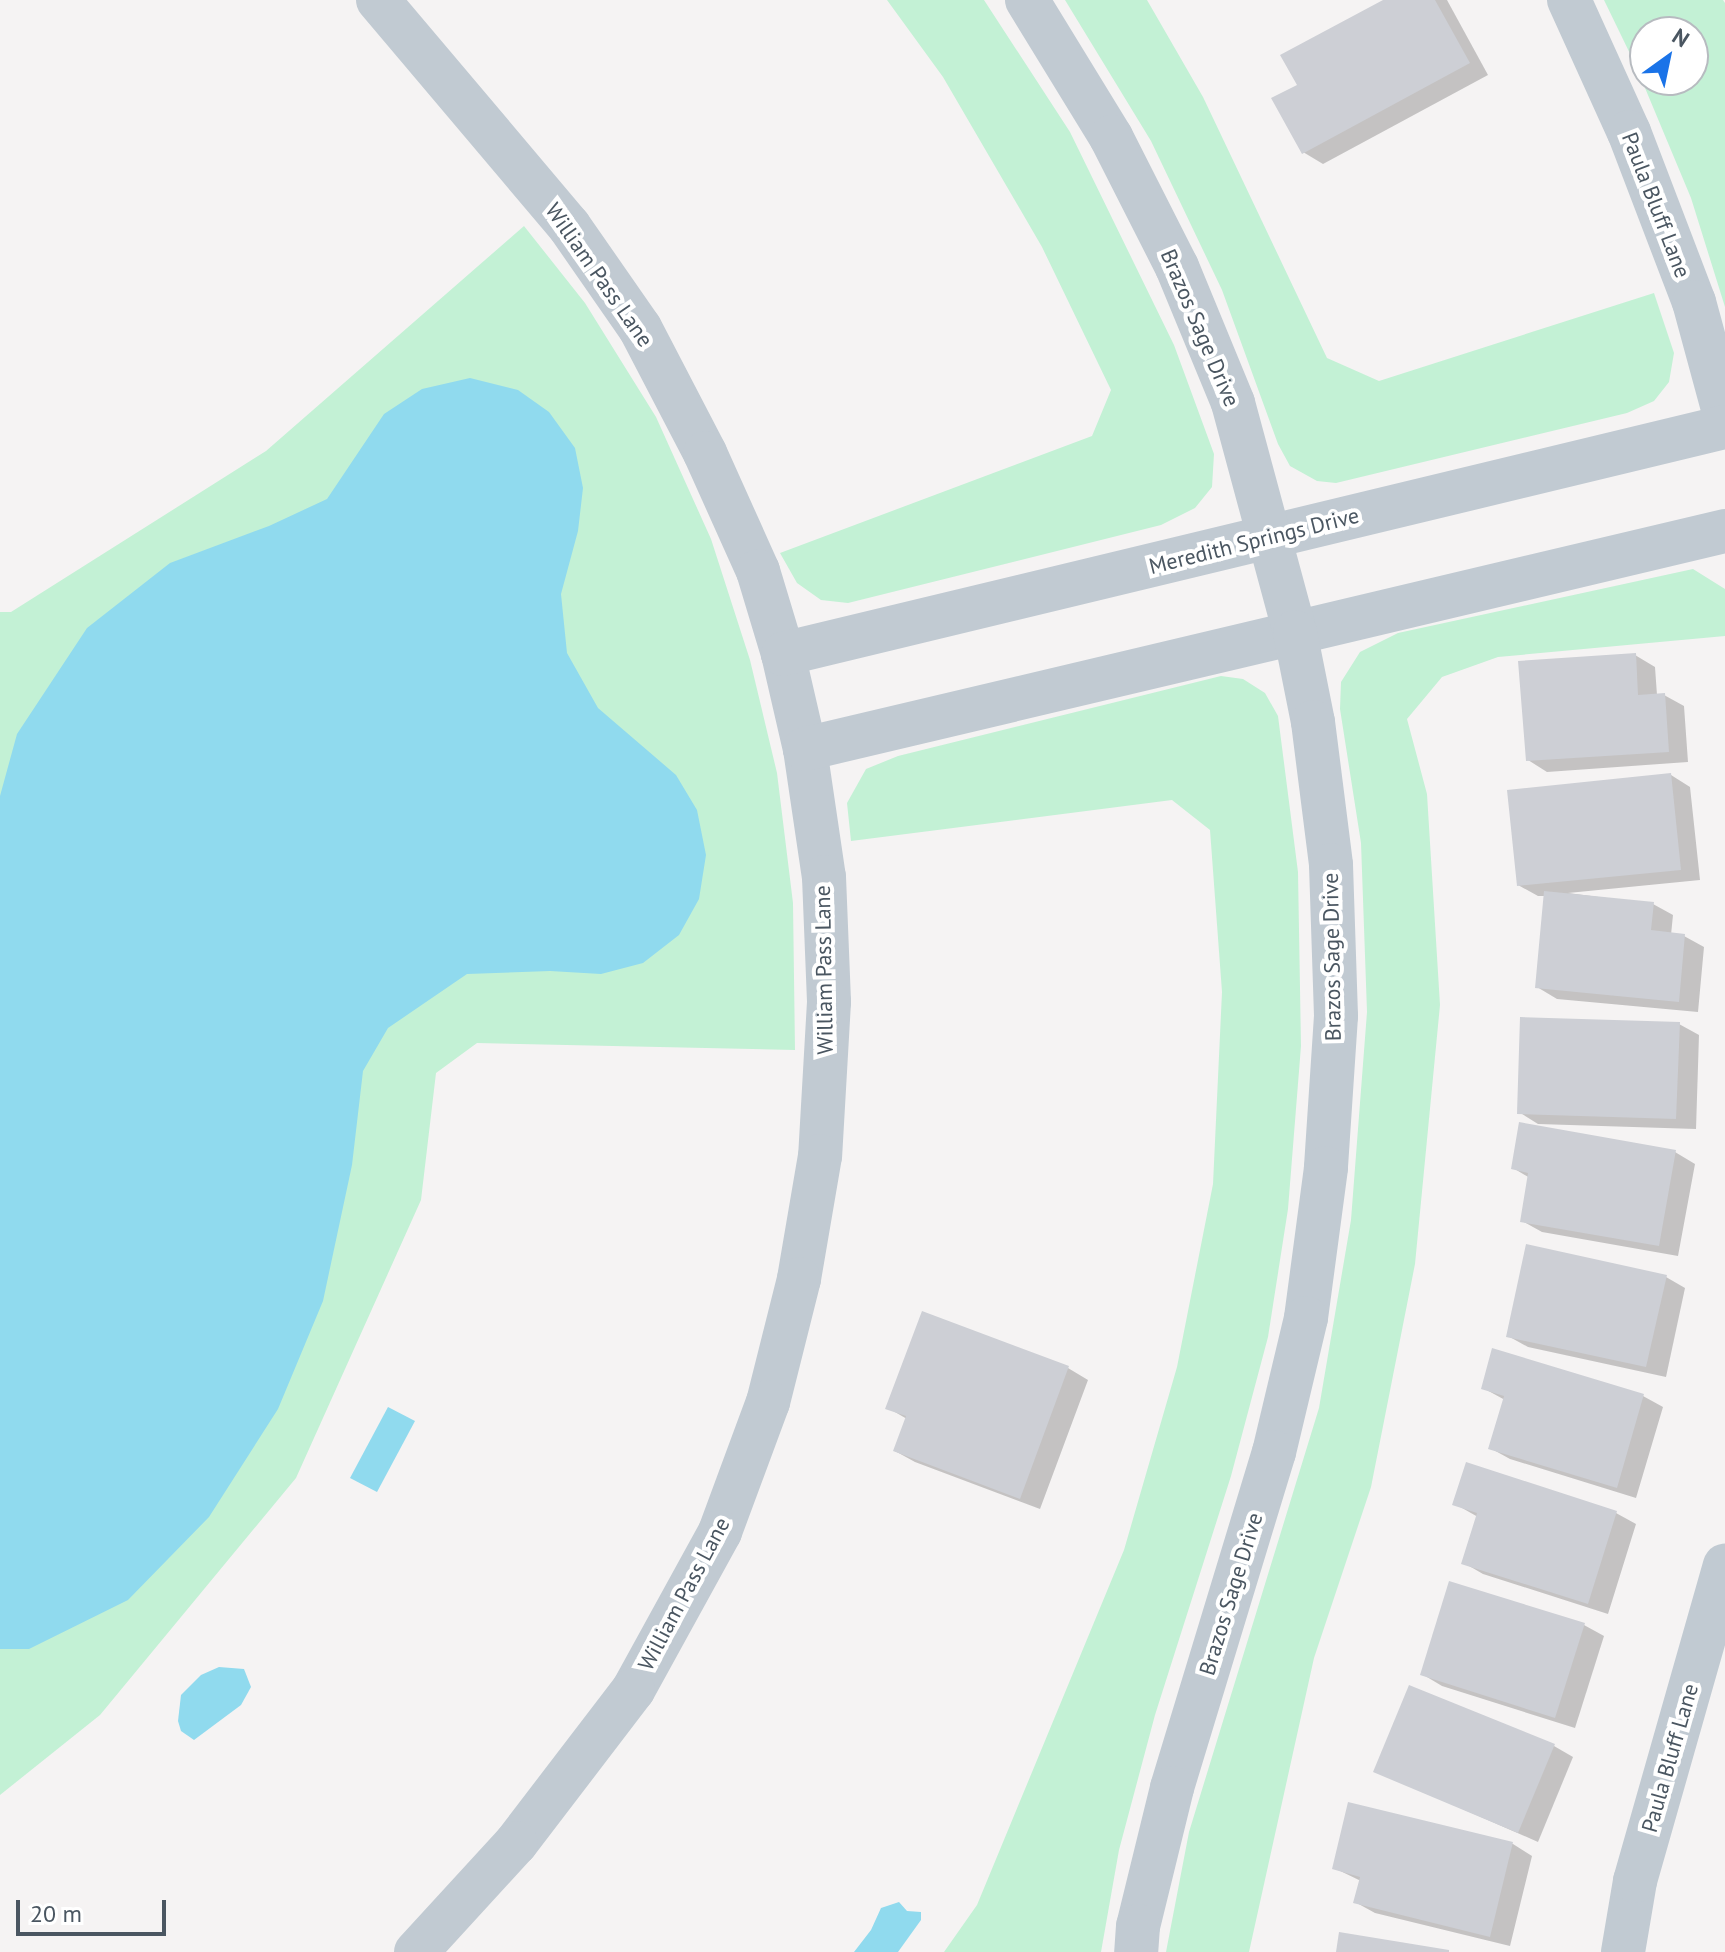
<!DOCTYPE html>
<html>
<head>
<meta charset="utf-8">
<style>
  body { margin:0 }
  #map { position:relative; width:1725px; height:1952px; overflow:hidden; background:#f5f3f3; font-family:"PT Sans",sans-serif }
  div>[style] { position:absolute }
  .green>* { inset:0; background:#c3f1d5 }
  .water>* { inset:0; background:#90daee }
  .shadow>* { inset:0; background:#0003 }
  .building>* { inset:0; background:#cdcfd5 }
  .minor>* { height:44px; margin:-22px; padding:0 22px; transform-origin:22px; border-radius:22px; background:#c1cad2 }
  .tertiary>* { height:44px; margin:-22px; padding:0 22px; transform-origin:22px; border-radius:22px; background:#c1cad2 }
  span { translate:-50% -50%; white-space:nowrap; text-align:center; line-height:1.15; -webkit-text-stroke:8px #fff; paint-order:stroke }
  .street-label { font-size:22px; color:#4a5661 }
  .north { position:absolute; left:1629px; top:16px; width:80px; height:80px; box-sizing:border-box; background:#fff; border:2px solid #b7bbc0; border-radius:50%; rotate:33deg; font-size:22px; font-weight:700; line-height:32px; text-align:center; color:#4a5661 }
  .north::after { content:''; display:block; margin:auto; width:28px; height:36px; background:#1a73e8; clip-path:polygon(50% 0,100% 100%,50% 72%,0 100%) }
  .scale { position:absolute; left:16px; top:1900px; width:150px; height:36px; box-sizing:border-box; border:4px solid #4a5661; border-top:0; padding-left:10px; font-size:24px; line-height:28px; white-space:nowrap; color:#4a5661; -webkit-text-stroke:6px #fff; paint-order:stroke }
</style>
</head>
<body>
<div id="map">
  <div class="green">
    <i style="clip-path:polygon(887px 0,984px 0,1070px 132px,1174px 345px,1214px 454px,1212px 487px,1195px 508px,1161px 525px,848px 603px,821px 600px,797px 583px,780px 553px,1092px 436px,1111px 390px,1042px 247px,943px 77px)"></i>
    <i style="clip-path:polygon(1065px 0,1147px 0,1203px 97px,1327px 358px,1379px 381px,1654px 293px,1674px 353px,1669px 382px,1654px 401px,1627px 413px,1336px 483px,1317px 481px,1290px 466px,1278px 444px,1222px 290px,1151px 141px)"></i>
    <i style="clip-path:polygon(evenodd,1604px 0,1723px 0,1725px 3px,1725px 307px,1691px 198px,1635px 64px,1604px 0,1645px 32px,1693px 32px,1693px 80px,1645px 80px,1645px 32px)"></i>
    <i style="clip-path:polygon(524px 226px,585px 303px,656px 417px,711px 539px,750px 660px,777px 773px,793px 903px,795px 1050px,477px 1043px,436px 1073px,421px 1200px,296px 1478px,100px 1715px,0 1795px,0 612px,11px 612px,266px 451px)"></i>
    <i style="clip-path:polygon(1693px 569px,1725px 589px,1725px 636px,1498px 657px,1442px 677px,1407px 719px,1427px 794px,1440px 1005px,1415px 1264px,1371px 1487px,1314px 1658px,1249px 1952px,1166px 1952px,1189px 1832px,1319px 1408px,1351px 1220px,1367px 1012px,1361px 843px,1340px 709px,1341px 682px,1360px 652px,1398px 633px)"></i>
    <i style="clip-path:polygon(1221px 676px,1243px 679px,1265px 693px,1278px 716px,1298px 872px,1301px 1046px,1288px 1209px,1268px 1337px,1231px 1476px,1155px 1715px,1119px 1850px,1101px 1952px,944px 1952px,977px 1905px,1124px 1550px,1177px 1367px,1213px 1184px,1222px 992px,1210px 830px,1172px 800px,851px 841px,847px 803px,866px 769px,898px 756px)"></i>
  </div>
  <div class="water">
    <i style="clip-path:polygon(470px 378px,518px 390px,549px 412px,575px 448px,583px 488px,578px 531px,561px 594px,567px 653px,598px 708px,676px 775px,697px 810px,706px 855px,699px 899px,679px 935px,643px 963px,601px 974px,550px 971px,467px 974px,388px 1028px,363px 1071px,352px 1165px,323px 1301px,278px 1409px,209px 1517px,128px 1600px,29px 1649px,0 1649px,0 796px,17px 734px,87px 628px,170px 563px,269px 526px,327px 499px,384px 414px,422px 389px)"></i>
    <i style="clip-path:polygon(388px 1407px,415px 1421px,377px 1492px,350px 1478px)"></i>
    <i style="clip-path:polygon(219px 1667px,244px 1669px,251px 1687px,241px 1705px,194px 1740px,181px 1731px,178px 1721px,181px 1695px,201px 1675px)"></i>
    <i style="clip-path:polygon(899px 1902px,907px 1911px,921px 1912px,921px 1920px,898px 1952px,854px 1952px,871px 1930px,881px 1908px)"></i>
  </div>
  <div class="shadow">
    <i style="clip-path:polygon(1387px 0,1447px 0,1488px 75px,1323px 164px,1303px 152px,1299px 86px)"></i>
    <i style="clip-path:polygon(1635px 655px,1655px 667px,1657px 695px,1664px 695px,1684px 706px,1688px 762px,1547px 772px,1528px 760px)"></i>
    <i style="clip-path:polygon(1671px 775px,1690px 787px,1700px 880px,1568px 893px,1653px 904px,1673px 915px,1671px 935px,1684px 936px,1704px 947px,1698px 1012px,1557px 999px,1537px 987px,1545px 896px,1538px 896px,1518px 885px)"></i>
    <i style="clip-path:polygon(1679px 1024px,1699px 1035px,1696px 1129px,1538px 1124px,1519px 1112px)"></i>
    <i style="clip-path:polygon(1675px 1152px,1695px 1164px,1678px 1256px,1542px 1232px,1522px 1221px,1530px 1178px,1513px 1168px)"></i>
    <i style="clip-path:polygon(1666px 1277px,1685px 1288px,1666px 1377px,1528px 1347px,1508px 1336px)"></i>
    <i style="clip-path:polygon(923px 1314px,1068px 1368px,1088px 1380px,1040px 1509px,915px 1462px,895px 1451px,907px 1419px,888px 1408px)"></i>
    <i style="clip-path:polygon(1483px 1388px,1643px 1396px,1663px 1407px,1636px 1498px,1510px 1459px,1490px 1448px,1505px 1400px)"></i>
    <i style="clip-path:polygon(1455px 1504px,1616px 1513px,1636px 1524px,1608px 1614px,1483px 1574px,1464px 1563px,1478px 1517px)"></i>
    <i style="clip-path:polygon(1584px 1625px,1604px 1636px,1575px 1728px,1442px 1686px,1422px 1674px)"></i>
    <i style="clip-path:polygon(1554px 1746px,1573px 1757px,1538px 1842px,1376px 1771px)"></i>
    <i style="clip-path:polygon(1349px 1805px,1513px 1844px,1532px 1856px,1510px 1946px,1375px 1913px,1355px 1902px,1361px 1881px,1334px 1868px)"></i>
  </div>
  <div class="building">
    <i style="clip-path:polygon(1383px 0,1435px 0,1470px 63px,1302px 154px,1271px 98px,1297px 85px,1280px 55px)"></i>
    <i style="clip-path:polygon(1636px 653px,1638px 695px,1665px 693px,1669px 752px,1526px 761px,1518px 661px)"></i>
    <i style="clip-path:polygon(1671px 773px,1681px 870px,1517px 886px,1507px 790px)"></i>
    <i style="clip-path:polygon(1544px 891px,1654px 902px,1651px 930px,1685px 934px,1679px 1002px,1535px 988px)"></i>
    <i style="clip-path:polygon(1520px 1017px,1680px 1022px,1676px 1119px,1517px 1114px)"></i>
    <i style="clip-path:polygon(1519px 1122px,1676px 1150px,1659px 1246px,1520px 1222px,1528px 1173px,1511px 1169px)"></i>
    <i style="clip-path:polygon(1526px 1244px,1667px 1275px,1646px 1367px,1506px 1337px)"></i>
    <i style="clip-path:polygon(922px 1311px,1069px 1366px,1020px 1499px,893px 1451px,906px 1416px,885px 1409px)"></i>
    <i style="clip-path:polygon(1492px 1348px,1644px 1394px,1617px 1488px,1488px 1449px,1504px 1396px,1481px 1389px)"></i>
    <i style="clip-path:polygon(1466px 1462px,1617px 1511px,1588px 1604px,1461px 1564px,1477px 1513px,1452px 1505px)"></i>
    <i style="clip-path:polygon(1449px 1581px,1585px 1623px,1555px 1718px,1420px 1675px)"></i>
    <i style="clip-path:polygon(1409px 1685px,1555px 1744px,1518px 1833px,1373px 1772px)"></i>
    <i style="clip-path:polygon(1348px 1802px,1513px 1842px,1490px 1937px,1353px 1903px,1360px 1877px,1332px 1869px)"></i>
    <i style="clip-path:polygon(1339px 1932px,1449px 1950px,1449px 1952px,1336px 1952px)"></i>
  </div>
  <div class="minor">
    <i style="left:378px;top:0;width:296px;rotate:49.8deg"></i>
    <i style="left:569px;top:226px;width:124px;rotate:55.2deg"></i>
    <i style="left:640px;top:328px;width:141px;rotate:62.5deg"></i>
    <i style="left:705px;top:453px;width:129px;rotate:65.8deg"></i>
    <i style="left:758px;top:571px;width:87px;rotate:73.2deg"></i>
    <i style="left:783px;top:654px;width:98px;rotate:77deg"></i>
    <i style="left:805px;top:749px;width:129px;rotate:81.6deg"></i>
    <i style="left:824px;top:877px;width:125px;rotate:87.7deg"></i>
    <i style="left:829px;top:1002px;width:154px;rotate:93.3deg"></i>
    <i style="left:820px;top:1156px;width:125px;rotate:99.7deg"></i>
    <i style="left:799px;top:1279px;width:127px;rotate:104.1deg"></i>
    <i style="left:768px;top:1402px;width:139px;rotate:110.3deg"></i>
    <i style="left:720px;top:1532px;width:180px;rotate:118.8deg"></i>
    <i style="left:633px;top:1690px;width:193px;rotate:127.4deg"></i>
    <i style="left:516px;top:1843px;width:148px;rotate:132.5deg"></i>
    <i style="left:1569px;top:0;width:145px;rotate:65.6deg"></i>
    <i style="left:1629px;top:132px;width:182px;rotate:69.1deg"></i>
    <i style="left:1694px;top:302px;width:118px;rotate:74.8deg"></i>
    <i style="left:783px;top:654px;width:969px;rotate:-13.55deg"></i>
    <i style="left:805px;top:749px;width:945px;rotate:-13.33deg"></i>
    <i style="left:1623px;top:1952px;width:72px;rotate:-80.4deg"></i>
    <i style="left:1635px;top:1881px;width:328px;rotate:-74.1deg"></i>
  </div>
  <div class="tertiary">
    <i style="left:1027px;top:0;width:161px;rotate:58.5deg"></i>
    <i style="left:1111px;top:137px;width:146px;rotate:63.1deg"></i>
    <i style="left:1177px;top:267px;width:147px;rotate:67.6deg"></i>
    <i style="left:1233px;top:403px;width:237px;rotate:74.9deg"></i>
    <i style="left:1295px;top:632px;width:92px;rotate:78.7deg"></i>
    <i style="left:1313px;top:722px;width:144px;rotate:82.8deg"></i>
    <i style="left:1331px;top:865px;width:151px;rotate:88.1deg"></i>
    <i style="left:1336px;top:1016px;width:152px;rotate:93.8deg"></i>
    <i style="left:1326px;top:1168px;width:151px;rotate:97.6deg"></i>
    <i style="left:1306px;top:1318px;width:138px;rotate:103.4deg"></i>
    <i style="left:1274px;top:1452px;width:351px;rotate:106.9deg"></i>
    <i style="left:1172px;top:1788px;width:142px;rotate:103.8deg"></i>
    <i style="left:1138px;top:1926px;width:26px;rotate:94deg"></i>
  </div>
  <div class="street-label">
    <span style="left:1656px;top:205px;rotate:69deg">Paula Bluff Lane</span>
    <span style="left:599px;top:275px;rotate:55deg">William Pass Lane</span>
    <span style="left:1200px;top:328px;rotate:67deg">Brazos Sage Drive</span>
    <span style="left:1254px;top:541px;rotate:-14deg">Meredith Springs Drive</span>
    <span style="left:1332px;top:957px;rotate:-91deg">Brazos Sage Drive</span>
    <span style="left:824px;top:970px;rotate:-91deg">William Pass Lane</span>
    <span style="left:684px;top:1594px;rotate:-62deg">William Pass Lane</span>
    <span style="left:1231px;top:1594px;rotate:-73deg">Brazos Sage Drive</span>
    <span style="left:1670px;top:1758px;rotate:-74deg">Paula Bluff Lane</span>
  </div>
  <div class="north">N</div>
  <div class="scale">20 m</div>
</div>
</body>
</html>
